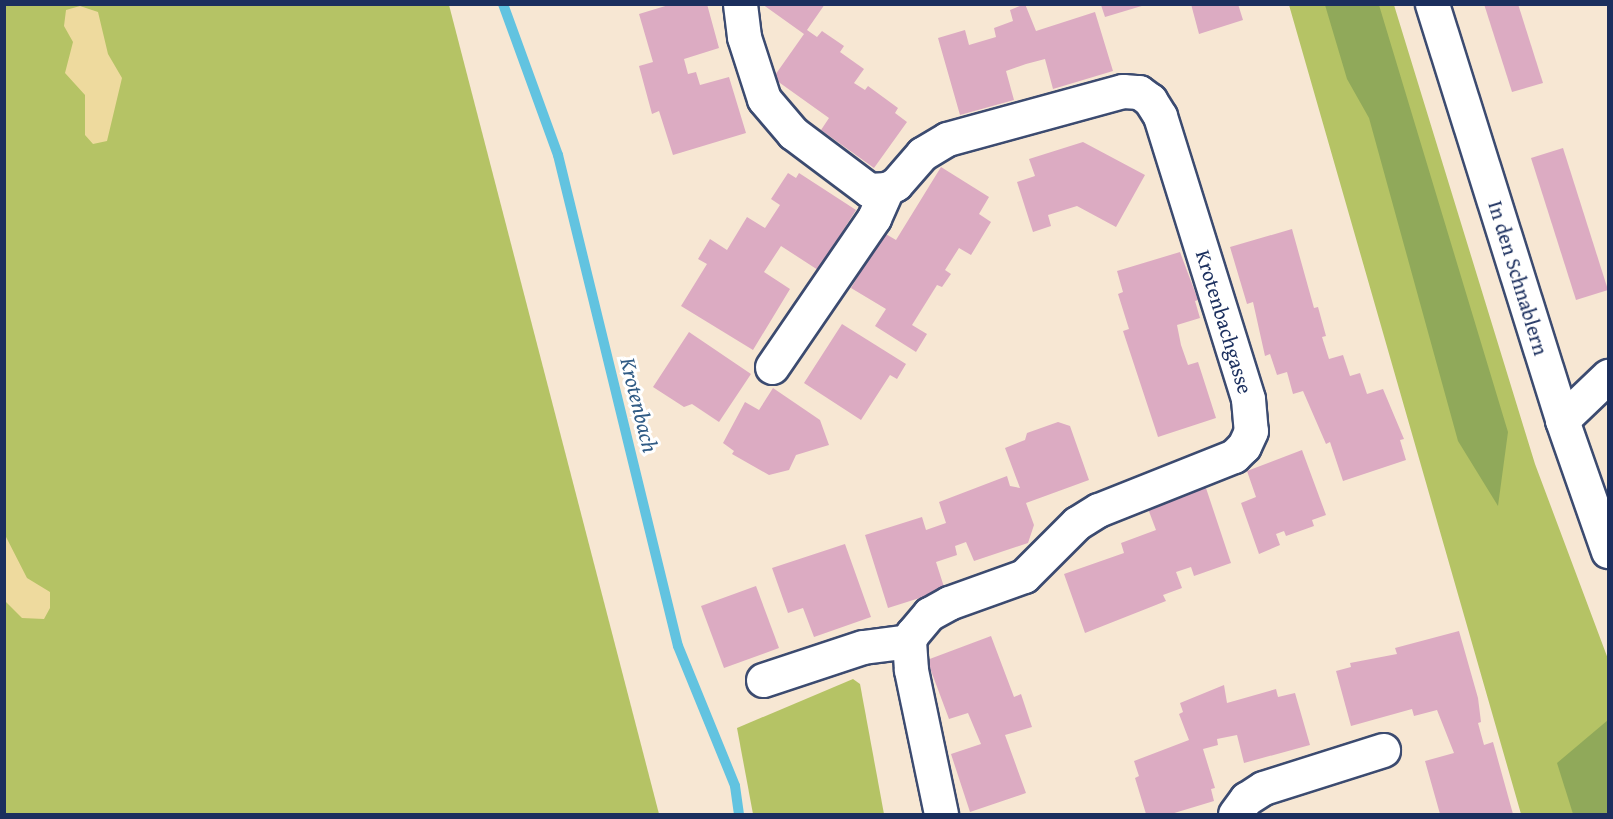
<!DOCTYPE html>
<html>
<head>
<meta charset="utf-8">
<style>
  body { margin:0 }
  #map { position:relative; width:1613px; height:819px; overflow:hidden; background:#f7e7d3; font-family:"Gentium Book Plus",serif }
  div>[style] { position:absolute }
  .green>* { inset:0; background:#b5c365 }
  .forest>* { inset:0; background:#90a95a }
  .sand>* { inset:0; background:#eeda9e }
  .stream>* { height:10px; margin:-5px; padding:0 5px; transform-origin:5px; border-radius:5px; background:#62c3e0 }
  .building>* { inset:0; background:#dcabc2 }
  .roads { filter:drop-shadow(2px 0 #3c4b70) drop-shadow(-2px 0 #3c4b70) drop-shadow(0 2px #3c4b70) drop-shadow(0 -2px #3c4b70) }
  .minor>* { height:33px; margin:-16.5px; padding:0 16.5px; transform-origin:16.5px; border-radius:16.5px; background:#fff }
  span { translate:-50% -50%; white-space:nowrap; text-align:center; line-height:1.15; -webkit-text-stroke:6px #fff; paint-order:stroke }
  .street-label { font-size:21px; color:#1b2f5e }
  .water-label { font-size:22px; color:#305b85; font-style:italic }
  .frame { position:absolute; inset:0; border:6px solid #1b2f5e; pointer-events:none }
</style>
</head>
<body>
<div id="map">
  <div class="green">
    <i style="clip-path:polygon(5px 5px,449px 5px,659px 814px,5px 814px)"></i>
    <i style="clip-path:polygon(1289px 5px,1394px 5px,1535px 464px,1608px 659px,1608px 814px,1521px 814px)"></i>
    <i style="clip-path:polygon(853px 679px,860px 684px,884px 814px,753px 814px,737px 728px)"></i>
  </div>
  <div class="forest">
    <i style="clip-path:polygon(1325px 5px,1379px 5px,1508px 432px,1498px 506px,1458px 441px,1369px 118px,1347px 79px)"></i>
    <i style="clip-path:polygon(1608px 720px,1608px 814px,1573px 814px,1557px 763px)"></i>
  </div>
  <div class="sand">
    <i style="clip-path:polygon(80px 6px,98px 12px,108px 54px,122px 78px,107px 141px,93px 144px,85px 135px,85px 95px,65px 73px,73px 42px,64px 26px,66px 10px)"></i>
    <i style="clip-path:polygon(4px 533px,27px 578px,50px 592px,50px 608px,44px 619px,22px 618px,5px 601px)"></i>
  </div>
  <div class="stream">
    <i style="left:503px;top:4px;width:161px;rotate:70deg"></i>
    <i style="left:558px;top:155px;width:505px;rotate:76.27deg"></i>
    <i style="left:678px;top:646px;width:151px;rotate:67.8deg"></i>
    <i style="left:735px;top:786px;width:28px;rotate:82deg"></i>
  </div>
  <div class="building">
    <i style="clip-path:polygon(672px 4px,707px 4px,719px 48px,684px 59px,688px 74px,696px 72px,700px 85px,729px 77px,746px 133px,673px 155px,659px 111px,652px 114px,639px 66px,653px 62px,639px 14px)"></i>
    <i style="clip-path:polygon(762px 4px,825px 4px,807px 30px,817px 37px,822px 31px,844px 46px,840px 52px,864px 69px,854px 83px,865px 90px,868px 86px,898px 108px,895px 113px,907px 122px,874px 168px,821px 130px,829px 118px,773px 78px,804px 34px)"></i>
    <i style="clip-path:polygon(1025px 4px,1036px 31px,1095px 12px,1113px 71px,1053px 89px,1045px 59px,1026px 64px,1006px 71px,1014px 100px,960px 115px,938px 38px,965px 30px,969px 45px,996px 37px,994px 28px,1013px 21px,1010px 10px)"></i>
    <i style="clip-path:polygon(1191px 4px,1238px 4px,1243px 20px,1199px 34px)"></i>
    <i style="clip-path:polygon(1484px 4px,1518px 4px,1543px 83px,1512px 92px)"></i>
    <i style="clip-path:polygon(1101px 5px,1145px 5px,1105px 17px)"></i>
    <i style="clip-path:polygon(1083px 142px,1145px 175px,1116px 227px,1077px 206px,1048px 215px,1051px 226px,1033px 232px,1017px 182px,1035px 176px,1029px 159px)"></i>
    <i style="clip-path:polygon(1563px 148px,1608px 290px,1576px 300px,1531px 158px)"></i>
    <i style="clip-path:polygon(941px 167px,989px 197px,979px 214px,991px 222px,971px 255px,959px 248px,945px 270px,951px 274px,942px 287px,937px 285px,912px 325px,927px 334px,916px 352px,875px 326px,886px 309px,851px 288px,884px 233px,896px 240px)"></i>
    <i style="clip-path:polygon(788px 173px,796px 178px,799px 173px,856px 210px,818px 270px,781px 246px,764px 272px,790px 289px,753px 350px,681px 306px,707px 264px,698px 259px,710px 239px,727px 250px,747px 217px,765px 228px,780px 205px,771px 199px)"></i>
    <i style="clip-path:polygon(1292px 229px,1314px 308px,1318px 307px,1326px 336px,1322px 337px,1329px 359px,1343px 355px,1350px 376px,1360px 373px,1367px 394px,1383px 389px,1404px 439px,1400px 440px,1406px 460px,1343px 481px,1330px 442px,1326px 444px,1303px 391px,1293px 394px,1287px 372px,1277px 375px,1270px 354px,1265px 356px,1253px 302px,1247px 304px,1230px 247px)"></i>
    <i style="clip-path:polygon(1180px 252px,1198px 300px,1195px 301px,1200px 318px,1177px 325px,1181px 345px,1188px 365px,1198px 362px,1216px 418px,1158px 437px,1123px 331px,1129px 329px,1118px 294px,1123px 292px,1117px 271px)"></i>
    <i style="clip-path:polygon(842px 324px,906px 364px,897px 379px,890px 375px,861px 420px,804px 383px)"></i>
    <i style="clip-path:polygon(689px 332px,751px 374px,719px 422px,692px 404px,684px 407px,653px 387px)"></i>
    <i style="clip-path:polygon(773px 388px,820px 420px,829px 445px,796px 455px,789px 470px,769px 475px,732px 454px,734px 451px,723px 443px,745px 402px,759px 410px)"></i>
    <i style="clip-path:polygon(1058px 422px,1070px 426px,1089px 480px,1026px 503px,1034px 525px,1028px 543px,974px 561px,966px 542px,955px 546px,957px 555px,936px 562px,945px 590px,888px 608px,865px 535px,922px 517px,926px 530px,946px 523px,939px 502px,1007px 476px,1010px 486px,1020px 488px,1005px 448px,1025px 440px,1027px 433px)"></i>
    <i style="clip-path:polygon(1302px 450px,1326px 515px,1312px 520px,1314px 526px,1286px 536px,1284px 531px,1276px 534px,1280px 545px,1259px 554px,1241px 503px,1256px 497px,1247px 471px)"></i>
    <i style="clip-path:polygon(1205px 485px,1231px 563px,1194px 576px,1191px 567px,1176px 572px,1182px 588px,1163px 595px,1166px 601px,1085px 633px,1064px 574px,1124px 553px,1121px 543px,1156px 530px,1147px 506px)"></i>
    <i style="clip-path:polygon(845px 544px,871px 617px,814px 637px,803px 608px,788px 613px,772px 568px)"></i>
    <i style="clip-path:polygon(756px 586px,779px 648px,724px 668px,701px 606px)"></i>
    <i style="clip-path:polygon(1459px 631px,1478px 698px,1481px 722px,1478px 723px,1484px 745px,1493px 742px,1513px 814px,1440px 814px,1425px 761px,1454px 753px,1437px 710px,1414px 716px,1412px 709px,1351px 726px,1336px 671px,1351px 667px,1350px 663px,1397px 654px,1395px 648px)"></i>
    <i style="clip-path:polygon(991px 636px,1014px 697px,1021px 694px,1032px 727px,1005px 735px,1026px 793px,970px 812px,951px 754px,981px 744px,968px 713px,949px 719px,927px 660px)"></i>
    <i style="clip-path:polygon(1224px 685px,1227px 703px,1276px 689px,1278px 697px,1295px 693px,1310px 745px,1244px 763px,1237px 735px,1217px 739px,1218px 745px,1203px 749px,1215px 788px,1211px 789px,1214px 801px,1171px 814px,1146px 814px,1135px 778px,1139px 776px,1134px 761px,1189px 740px,1179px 714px,1183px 712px,1180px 703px)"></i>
  </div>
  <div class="roads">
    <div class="minor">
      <i style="left:740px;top:4px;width:33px;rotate:83deg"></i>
      <i style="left:744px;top:37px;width:65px;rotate:72.1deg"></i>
      <i style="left:764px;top:99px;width:45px;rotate:49.5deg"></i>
      <i style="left:793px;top:133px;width:95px;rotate:36.9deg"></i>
      <i style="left:869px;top:190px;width:18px;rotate:-3deg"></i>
      <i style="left:887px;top:189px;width:10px;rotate:-29deg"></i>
      <i style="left:896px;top:184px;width:40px;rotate:-49deg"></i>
      <i style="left:922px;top:154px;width:29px;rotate:-31deg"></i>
      <i style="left:947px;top:139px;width:182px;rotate:-15.3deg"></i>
      <i style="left:1123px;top:91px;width:16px;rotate:4deg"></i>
      <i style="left:1139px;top:92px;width:14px;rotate:36deg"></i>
      <i style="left:1150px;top:100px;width:19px;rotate:58deg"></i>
      <i style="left:1160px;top:116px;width:296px;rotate:72.7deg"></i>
      <i style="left:1248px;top:399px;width:32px;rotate:85deg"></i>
      <i style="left:1251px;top:431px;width:17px;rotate:115deg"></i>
      <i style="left:1244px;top:446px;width:14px;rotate:135deg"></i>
      <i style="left:1234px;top:456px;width:146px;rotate:158.3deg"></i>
      <i style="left:1098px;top:510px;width:25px;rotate:148deg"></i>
      <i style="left:1077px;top:523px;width:75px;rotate:135deg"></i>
      <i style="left:1024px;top:576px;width:80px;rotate:160.2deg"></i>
      <i style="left:949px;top:603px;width:23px;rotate:151deg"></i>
      <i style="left:929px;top:614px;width:26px;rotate:130deg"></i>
      <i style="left:912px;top:634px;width:8px;rotate:113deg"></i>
      <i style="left:909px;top:641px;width:29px;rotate:86deg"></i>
      <i style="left:911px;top:670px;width:147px;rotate:78.2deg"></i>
      <i style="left:1432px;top:4px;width:436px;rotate:72.6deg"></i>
      <i style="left:1562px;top:420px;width:139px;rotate:70.7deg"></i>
      <i style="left:772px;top:367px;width:181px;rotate:-55.6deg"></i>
      <i style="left:874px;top:218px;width:32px;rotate:-66deg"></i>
      <i style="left:1562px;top:420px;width:64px;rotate:-43.7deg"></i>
      <i style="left:763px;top:680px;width:105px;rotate:-18.3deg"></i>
      <i style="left:863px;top:647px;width:46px;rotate:-7.4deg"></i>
      <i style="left:1235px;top:814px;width:19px;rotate:-54deg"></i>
      <i style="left:1246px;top:799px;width:20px;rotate:-33deg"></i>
      <i style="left:1263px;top:788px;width:126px;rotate:-17.6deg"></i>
    </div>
  </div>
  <div class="street-label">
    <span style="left:1518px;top:278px;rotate:73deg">In den Schnablern</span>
    <span style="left:1224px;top:322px;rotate:73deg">Krotenbachgasse</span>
  </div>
  <div class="water-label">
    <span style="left:639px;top:405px;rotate:76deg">Krotenbach</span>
  </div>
  <div class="frame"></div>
</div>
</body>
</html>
